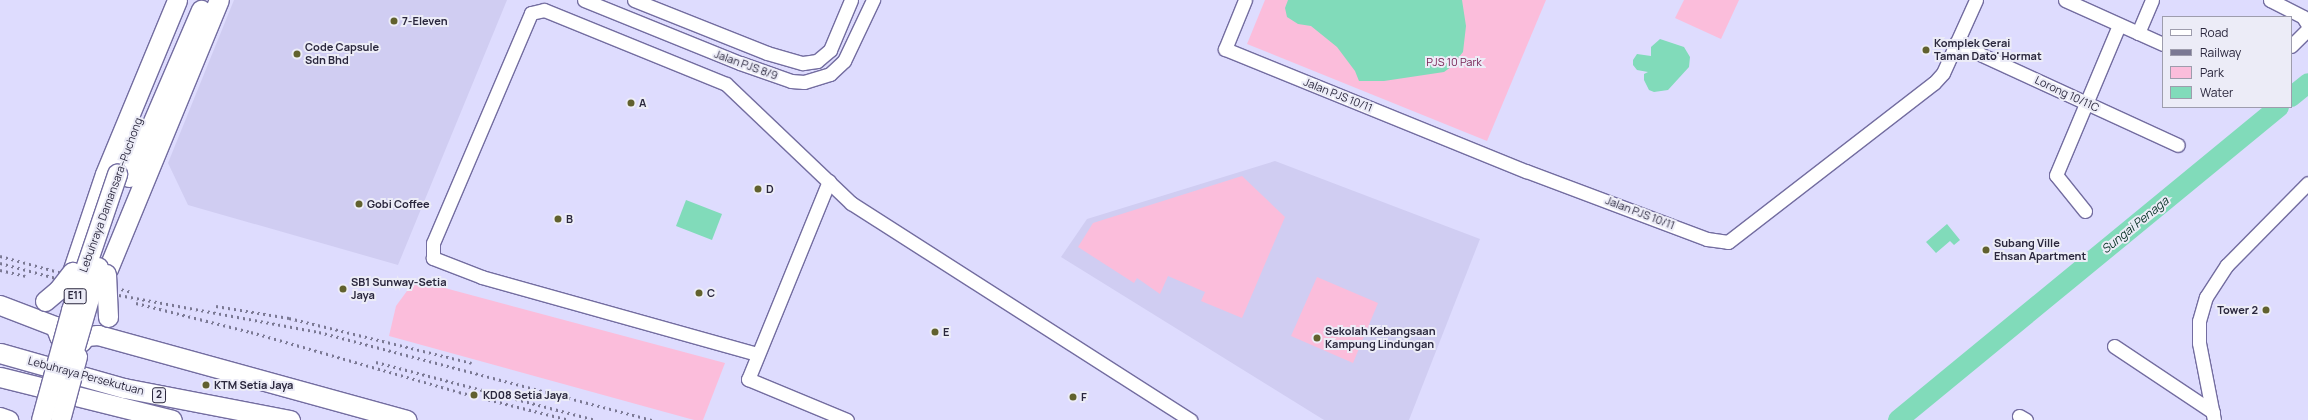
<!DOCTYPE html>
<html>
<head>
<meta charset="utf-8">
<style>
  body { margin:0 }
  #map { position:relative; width:2308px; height:420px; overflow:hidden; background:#dedcfe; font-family:Manrope,sans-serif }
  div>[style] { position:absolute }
  .built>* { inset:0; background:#d0cdf2 }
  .green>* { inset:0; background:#fbbddb }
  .water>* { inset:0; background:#81dbba }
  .river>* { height:20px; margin:-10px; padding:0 10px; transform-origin:10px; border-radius:10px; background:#81dbba }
  .roads { filter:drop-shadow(1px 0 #736da0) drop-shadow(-1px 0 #736da0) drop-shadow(0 1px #736da0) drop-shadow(0 -1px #736da0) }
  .minor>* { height:13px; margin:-6.5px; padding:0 6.5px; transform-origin:6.5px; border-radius:6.5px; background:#fff }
  .highway>* { height:19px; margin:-9.5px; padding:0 9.5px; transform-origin:9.5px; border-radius:9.5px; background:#fff }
  .rail>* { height:3px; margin-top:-1.5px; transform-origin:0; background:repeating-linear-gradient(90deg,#7b7994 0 2px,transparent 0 6px) }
  .bridges { filter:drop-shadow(1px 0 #736da0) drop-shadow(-1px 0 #736da0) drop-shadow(0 1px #736da0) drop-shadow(0 -1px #736da0) }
  .highway-bridge>* { height:19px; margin:-9.5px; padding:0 9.5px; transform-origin:9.5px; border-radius:9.5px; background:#fff }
  .dots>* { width:11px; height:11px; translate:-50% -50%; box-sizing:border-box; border:2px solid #ececf7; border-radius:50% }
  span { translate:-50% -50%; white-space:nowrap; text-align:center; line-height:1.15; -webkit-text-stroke:4px #ececf7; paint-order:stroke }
  .shield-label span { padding:1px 3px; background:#ececf7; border:1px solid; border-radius:3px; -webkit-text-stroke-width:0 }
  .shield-label { font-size:10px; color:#2a273d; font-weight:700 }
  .poi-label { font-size:11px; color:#2a273d; font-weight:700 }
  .left { translate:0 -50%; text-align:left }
  .right { translate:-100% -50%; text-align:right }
  .park-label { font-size:11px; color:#792355 }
  .street-label { font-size:11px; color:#2a273d }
  .water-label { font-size:12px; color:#083326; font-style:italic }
  .legend { position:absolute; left:2162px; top:16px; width:130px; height:92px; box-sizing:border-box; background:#ececf7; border:1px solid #9e9dad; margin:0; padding:5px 7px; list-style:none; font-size:12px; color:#2a273d }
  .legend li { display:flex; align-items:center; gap:8px; height:20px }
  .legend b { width:20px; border:1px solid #9e9dad }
</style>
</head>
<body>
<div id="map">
  <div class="built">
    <i style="clip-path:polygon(234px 0,507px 0,398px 265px,188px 205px,168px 163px)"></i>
    <i style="clip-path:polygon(1275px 161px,1480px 239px,1409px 420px,1324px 420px,1061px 257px,1087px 219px)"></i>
  </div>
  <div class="green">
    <i style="clip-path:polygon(1265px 0,1546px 0,1487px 141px,1247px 44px)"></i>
    <i style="clip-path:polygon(1684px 0,1739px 0,1721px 39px,1675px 18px)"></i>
    <i style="clip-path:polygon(1242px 176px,1285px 217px,1242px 318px,1201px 301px,1205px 292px,1168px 276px,1160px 294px,1137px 278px,1134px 283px,1078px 247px,1093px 223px)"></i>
    <i style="clip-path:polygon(1317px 277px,1378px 303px,1353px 363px,1291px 336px)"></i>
    <i style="clip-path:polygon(415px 280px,725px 363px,703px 420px,694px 420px,389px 336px,396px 306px)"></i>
  </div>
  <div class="water">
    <i style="clip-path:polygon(1288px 0,1462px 0,1466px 26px,1463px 52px,1451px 67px,1444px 72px,1384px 81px,1359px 81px,1355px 71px,1337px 47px,1311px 26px,1298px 24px,1287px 17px,1285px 8px)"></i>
    <i style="clip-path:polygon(1660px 39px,1684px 47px,1690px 57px,1689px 67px,1668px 90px,1654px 92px,1649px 90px,1644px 80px,1644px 74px,1648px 72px,1637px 70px,1633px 65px,1633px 60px,1637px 54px,1651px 56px,1651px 47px)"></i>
    <i style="clip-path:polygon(686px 200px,722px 214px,712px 240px,676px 226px)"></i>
    <i style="clip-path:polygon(1947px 224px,1960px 240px,1954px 245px,1950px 241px,1936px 253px,1926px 242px)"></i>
  </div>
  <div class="river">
    <i style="left:2291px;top:97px;width:22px;rotate:-39deg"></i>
    <i style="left:1898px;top:420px;width:493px;rotate:-39.4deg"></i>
  </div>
  <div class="roads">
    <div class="minor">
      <i style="left:584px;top:0;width:168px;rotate:22deg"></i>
      <i style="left:740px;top:63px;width:54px;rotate:19.4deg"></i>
      <i style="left:791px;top:81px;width:13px;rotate:4deg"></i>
      <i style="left:804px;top:82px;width:27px;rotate:-17deg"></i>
      <i style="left:830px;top:74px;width:19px;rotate:-43deg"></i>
      <i style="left:844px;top:61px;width:68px;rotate:-64.6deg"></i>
      <i style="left:634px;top:0;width:143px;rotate:21.7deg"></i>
      <i style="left:767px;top:53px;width:37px;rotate:16deg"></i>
      <i style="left:803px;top:63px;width:14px;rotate:-8deg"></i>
      <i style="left:817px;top:61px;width:17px;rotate:-40deg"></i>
      <i style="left:830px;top:50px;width:54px;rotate:-67.2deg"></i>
      <i style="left:1245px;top:0;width:53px;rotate:112.2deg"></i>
      <i style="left:1225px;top:49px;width:325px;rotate:22.1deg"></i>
      <i style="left:1526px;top:171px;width:193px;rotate:20.6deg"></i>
      <i style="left:1707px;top:239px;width:21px;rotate:8deg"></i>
      <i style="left:1728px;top:242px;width:260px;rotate:-37.7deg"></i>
      <i style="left:1934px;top:83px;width:13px;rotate:-48deg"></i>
      <i style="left:1943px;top:73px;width:80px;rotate:-65.7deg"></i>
      <i style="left:2065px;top:0;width:107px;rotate:24.2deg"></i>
      <i style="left:2270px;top:0;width:37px;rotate:27deg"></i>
      <i style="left:2303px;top:17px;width:9px;rotate:58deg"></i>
      <i style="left:2138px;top:33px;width:36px;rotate:-67deg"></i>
      <i style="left:1956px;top:43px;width:244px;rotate:24.7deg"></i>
      <i style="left:2291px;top:46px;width:24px;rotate:-45deg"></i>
      <i style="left:829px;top:181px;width:214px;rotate:112.2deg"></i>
      <i style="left:748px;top:379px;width:107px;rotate:22.5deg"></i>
      <i style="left:2085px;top:211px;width:46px;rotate:-128.9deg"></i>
      <i style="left:2056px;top:175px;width:163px;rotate:-67.2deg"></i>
      <i style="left:2114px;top:346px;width:119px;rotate:33.7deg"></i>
      <i style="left:757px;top:354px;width:286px;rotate:-164.4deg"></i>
      <i style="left:482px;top:277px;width:53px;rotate:-158.8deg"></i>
      <i style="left:433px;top:258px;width:15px;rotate:-90deg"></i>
      <i style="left:433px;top:243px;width:250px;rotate:-66.9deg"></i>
      <i style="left:531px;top:13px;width:13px;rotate:-13deg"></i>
      <i style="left:544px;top:10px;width:196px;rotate:22.1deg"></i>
      <i style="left:726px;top:84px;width:173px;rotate:43.6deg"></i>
      <i style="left:851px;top:203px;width:403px;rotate:32.6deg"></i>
      <i style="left:2019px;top:416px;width:8px;rotate:30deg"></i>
      <i style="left:2214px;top:420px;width:78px;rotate:-101deg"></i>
      <i style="left:2199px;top:343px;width:22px;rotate:-90deg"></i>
      <i style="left:2199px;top:321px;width:25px;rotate:-74deg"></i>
      <i style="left:2206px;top:297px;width:38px;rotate:-57deg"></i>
      <i style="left:2227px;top:265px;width:115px;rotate:-45.4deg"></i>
    </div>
    <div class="highway">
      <i style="left:129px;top:177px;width:182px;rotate:-66.7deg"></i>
      <i style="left:108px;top:269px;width:291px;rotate:-67.6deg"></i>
      <i style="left:72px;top:272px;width:103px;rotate:-71.4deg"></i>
      <i style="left:105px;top:174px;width:188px;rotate:-67.5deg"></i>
      <i style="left:0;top:305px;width:59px;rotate:20.9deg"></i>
      <i style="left:55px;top:326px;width:11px;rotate:68deg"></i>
      <i style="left:59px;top:336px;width:17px;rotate:-33deg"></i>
      <i style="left:73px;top:328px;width:16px;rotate:60deg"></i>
      <i style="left:81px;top:342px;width:8px;rotate:-50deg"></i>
      <i style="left:86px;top:336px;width:12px;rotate:-5deg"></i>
      <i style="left:98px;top:335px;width:320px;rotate:15.4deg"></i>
      <i style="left:0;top:353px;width:129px;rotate:15.8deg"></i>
      <i style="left:124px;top:388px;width:169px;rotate:10.9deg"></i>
      <i style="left:0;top:377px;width:177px;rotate:14deg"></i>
      <i style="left:0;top:417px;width:9px;rotate:21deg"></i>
    </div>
  </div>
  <div class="rail">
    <i style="left:0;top:256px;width:137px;rotate:15.3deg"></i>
    <i style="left:0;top:263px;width:123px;rotate:15.1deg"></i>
    <i style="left:119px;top:295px;width:203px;rotate:10.5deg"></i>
    <i style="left:319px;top:332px;width:345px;rotate:14.8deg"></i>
    <i style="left:0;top:270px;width:26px;rotate:13deg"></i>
    <i style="left:136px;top:303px;width:119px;rotate:14.2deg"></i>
    <i style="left:251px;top:332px;width:216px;rotate:16.1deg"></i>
    <i style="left:459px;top:392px;width:114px;rotate:14.2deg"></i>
    <i style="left:216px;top:306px;width:74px;rotate:9.3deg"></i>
    <i style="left:289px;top:318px;width:188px;rotate:13.8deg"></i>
    <i style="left:376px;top:362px;width:228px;rotate:14.8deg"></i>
  </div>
  <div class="bridges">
    <div class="highway-bridge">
      <i style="left:106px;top:274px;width:43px;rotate:87.3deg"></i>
      <i style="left:45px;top:301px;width:17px;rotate:-40deg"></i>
      <i style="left:58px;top:290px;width:23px;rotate:-52deg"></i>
      <i style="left:69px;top:367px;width:104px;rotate:-73.8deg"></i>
      <i style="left:41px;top:420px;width:114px;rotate:-74.7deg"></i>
      <i style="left:71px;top:310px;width:144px;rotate:-71.3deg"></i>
      <i style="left:60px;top:420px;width:66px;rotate:-75.1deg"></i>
    </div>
  </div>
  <div class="dots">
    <i style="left:394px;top:21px;background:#61612e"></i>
    <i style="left:1926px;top:50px;background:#61612e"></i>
    <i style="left:297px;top:54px;background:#61612e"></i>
    <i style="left:631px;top:103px;background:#61612e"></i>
    <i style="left:758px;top:189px;background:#61612e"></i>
    <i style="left:359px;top:204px;background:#61612e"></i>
    <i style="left:558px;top:219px;background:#61612e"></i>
    <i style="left:1986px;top:250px;background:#61612e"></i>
    <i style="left:343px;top:289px;background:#61612e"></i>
    <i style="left:699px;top:293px;background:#61612e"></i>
    <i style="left:2266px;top:310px;background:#61612e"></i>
    <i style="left:935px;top:332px;background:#61612e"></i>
    <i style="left:1317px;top:338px;background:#61612e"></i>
    <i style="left:206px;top:385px;background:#61612e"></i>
    <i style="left:474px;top:395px;background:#61612e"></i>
    <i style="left:1073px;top:397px;background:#61612e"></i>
  </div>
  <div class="shield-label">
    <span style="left:75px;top:296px">E11</span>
    <span style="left:159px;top:395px">2</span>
  </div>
  <div class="poi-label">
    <span class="left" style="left:402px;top:21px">7-Eleven</span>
    <span class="left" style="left:1934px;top:50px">Komplek Gerai<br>Taman Dato' Hormat</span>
    <span class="left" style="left:305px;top:54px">Code Capsule<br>Sdn Bhd</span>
    <span class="left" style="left:639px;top:103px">A</span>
    <span class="left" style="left:766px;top:189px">D</span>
    <span class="left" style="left:367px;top:204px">Gobi Coffee</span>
    <span class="left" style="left:566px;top:219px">B</span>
    <span class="left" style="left:1994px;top:250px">Subang Ville<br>Ehsan Apartment</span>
    <span class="left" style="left:351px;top:289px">SB1 Sunway-Setia<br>Jaya</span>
    <span class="left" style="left:707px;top:293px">C</span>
    <span class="right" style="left:2258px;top:310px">Tower 2</span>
    <span class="left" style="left:943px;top:332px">E</span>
    <span class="left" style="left:1325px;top:338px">Sekolah Kebangsaan<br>Kampung Lindungan</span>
    <span class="left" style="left:214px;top:385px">KTM Setia Jaya</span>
    <span class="left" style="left:483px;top:395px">KD08 Setia Jaya</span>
    <span class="left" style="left:1081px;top:397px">F</span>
  </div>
  <div class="park-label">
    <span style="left:1454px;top:62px">PJS 10 Park</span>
  </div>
  <div class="street-label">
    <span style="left:746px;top:65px;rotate:20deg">Jalan PJS 8/9</span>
    <span style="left:2067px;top:94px;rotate:25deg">Lorong 10/11C</span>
    <span style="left:1338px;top:95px;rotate:22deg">Jalan PJS 10/11</span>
    <span style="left:111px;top:195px;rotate:-70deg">Lebuhraya Damansara–Puchong</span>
    <span style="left:1640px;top:213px;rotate:21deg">Jalan PJS 10/11</span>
    <span style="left:86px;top:376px;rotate:15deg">Lebuhraya Persekutuan</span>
  </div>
  <div class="water-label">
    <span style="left:2135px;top:225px;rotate:-39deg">Sungai Penaga</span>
  </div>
  <ul class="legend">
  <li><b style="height:5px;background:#fff"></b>Road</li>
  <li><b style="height:5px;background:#7b7994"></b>Railway</li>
  <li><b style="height:11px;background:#fbbddb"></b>Park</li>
  <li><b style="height:11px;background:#81dbba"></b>Water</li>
  </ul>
</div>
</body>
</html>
